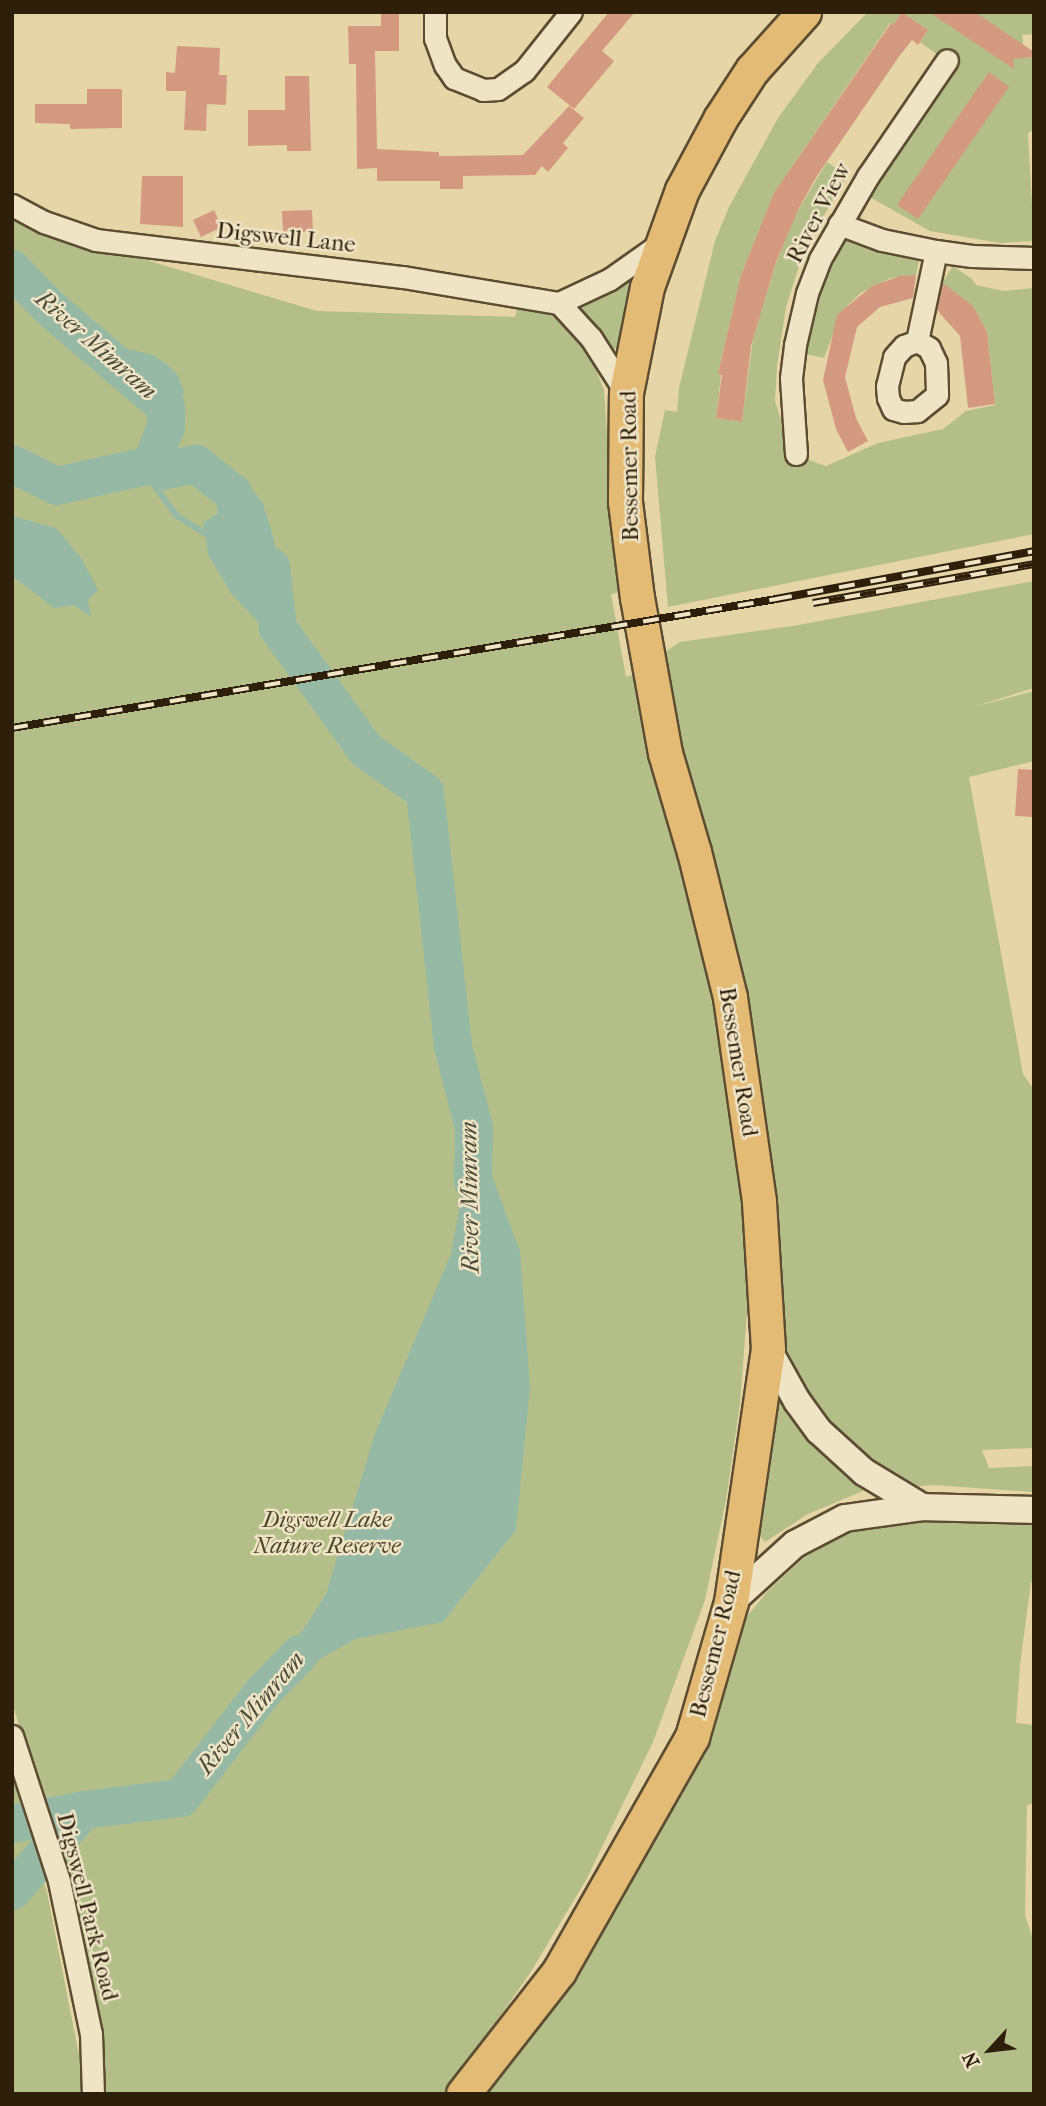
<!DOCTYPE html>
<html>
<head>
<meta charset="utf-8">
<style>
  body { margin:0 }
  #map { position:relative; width:1046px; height:2106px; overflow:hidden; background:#e6d6a7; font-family:"IM FELL French Canon",serif }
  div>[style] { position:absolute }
  .green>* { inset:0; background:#b3be89 }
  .water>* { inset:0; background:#96b9a6 }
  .stream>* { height:6px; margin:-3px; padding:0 3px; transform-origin:3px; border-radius:3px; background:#96b9a6 }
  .river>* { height:38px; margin:-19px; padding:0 19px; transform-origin:19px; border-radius:19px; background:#96b9a6 }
  .building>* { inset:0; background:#d49a81 }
  .roads { filter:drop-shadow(2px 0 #5c4d32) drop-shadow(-2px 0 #5c4d32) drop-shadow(0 2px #5c4d32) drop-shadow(0 -2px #5c4d32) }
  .minor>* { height:21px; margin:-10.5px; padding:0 10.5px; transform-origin:10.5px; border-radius:10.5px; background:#efe4c6 }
  .tertiary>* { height:26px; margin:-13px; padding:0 13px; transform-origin:13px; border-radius:13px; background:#efe4c6 }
  .primary>* { height:33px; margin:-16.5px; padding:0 16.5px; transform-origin:16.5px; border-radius:16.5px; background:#e3bb74 }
  .rail>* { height:8px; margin-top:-4px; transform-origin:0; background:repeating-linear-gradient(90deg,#efe4c6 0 16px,#2e1f0b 0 32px); box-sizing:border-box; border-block:2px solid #2e1f0b }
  span { translate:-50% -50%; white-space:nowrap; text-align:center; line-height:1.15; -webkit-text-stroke:5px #efe4c6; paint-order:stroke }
  .street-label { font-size:23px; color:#2e1f0b }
  .park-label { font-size:23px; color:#4f472a; font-style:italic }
  .water-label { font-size:24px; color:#4d4d3a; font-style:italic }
  .frame { position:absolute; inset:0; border:14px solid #2e1f0b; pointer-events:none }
  .north { position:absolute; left:955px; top:2015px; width:70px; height:70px; -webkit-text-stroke:5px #efe4c6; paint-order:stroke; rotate:243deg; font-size:19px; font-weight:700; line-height:28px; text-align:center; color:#2e1f0b }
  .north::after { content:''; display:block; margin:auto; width:24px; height:32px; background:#2e1f0b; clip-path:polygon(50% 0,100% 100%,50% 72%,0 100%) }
</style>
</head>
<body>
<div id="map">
  <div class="green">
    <i style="clip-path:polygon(868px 12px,1034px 13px,1034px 34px,1022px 35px,1025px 58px,1034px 57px,1034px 129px,1028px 133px,1034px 241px,1000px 243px,930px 231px,866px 195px,908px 130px,955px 68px,920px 42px,928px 30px,902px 12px,893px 25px,890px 23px,775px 192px,741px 275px,718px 374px,721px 375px,716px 418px,742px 422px,753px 338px,775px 266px,794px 217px,827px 162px,847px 176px,805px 248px,786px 307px,777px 366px,775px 401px,792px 454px,826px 466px,878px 443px,943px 429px,966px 411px,995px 405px,987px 332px,973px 306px,942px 283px,953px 266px,972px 279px,976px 285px,1004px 291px,1034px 288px,1034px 534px,668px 607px,655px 457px,665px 410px,677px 412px,679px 388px,715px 241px,729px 207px,778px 118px,818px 63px)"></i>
    <i style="clip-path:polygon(12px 220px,317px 311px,515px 317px,518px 305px,547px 311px,582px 342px,591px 357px,604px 390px,611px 497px,622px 592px,611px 594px,626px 677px,639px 673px,728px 1037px,750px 1272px,740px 1404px,726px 1500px,705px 1600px,653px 1742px,586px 1880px,530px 1973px,446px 2094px,104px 2094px,97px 2022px,43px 1805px,12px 1702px)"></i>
    <i style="clip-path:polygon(858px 237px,919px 260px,916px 275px,891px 278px,862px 292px,842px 311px,824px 358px,801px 353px,807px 320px,831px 252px,846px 240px)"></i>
    <i style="clip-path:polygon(629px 280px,632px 282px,619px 348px,612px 349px,599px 330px,579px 311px,581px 302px)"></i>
    <i style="clip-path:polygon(1034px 581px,1034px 688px,973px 707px,1034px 691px,1034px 761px,969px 777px,1023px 1074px,1034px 1090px,1034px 1448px,982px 1450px,989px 1468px,1034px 1466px,1034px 1492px,933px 1485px,911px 1487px,841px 1442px,780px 1364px,656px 658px,680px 642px,798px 625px)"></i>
    <i style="clip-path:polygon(779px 1398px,783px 1399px,870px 1488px,808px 1514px,765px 1542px,758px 1534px)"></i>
    <i style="clip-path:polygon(1034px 1514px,1034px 1581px,1031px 1582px,1020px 1665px,1016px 1723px,1034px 1725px,1034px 1803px,1027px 1805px,1025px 1915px,1034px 1943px,1034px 2094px,470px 2094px,735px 1631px,767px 1592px,809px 1553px,851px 1530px,884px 1520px)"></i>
    <i style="clip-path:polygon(12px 1773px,47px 1892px,83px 2076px,82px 2094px,12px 2094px)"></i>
  </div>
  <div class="water">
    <i style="clip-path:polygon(133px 350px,153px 355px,168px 365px,178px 376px,184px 392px,176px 425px,166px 427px,163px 415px,98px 361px,103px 354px)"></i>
    <i style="clip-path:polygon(205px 462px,218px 464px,243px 478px,263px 503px,274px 540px,286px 611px,277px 620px,260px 624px,231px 593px,208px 554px,203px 523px,218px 513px,216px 498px,208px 481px,194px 464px)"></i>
    <i style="clip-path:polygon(12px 516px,56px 528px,82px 559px,98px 590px,88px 600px,91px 617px,74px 605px,54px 608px,12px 576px)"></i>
    <i style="clip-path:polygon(474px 1128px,520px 1251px,530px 1387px,516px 1530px,443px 1622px,355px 1639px,263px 1692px,326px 1594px,375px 1434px,451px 1254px)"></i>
  </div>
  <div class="stream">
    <i style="left:151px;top:465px;width:12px;rotate:104deg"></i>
    <i style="left:148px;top:477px;width:49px;rotate:53.4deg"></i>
    <i style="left:177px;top:516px;width:32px;rotate:32deg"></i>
  </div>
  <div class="river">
    <i style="left:12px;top:269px;width:54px;rotate:45.7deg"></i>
    <i style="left:50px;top:308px;width:153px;rotate:40.5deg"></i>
    <i style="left:166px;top:407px;width:20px;rotate:90deg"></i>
    <i style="left:166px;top:427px;width:41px;rotate:111.5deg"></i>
    <i style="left:12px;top:464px;width:50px;rotate:26.1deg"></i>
    <i style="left:57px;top:486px;width:96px;rotate:-12.6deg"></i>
    <i style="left:151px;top:465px;width:13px;rotate:27deg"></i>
    <i style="left:163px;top:471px;width:34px;rotate:-12deg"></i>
    <i style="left:196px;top:464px;width:48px;rotate:38.3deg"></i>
    <i style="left:271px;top:567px;width:61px;rotate:83.5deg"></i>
    <i style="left:278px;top:628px;width:150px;rotate:54.2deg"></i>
    <i style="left:366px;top:750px;width:72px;rotate:35.4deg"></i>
    <i style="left:425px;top:792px;width:256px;rotate:83.7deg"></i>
    <i style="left:453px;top:1046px;width:85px;rotate:75.6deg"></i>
    <i style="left:474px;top:1128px;width:54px;rotate:91.1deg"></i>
    <i style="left:12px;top:1824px;width:73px;rotate:-11deg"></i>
    <i style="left:84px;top:1810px;width:98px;rotate:-7.1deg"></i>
    <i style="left:181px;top:1798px;width:134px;rotate:-52.3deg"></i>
    <i style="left:263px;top:1692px;width:53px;rotate:-45.8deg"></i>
    <i style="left:12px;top:1891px;width:96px;rotate:-48.4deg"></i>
  </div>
  <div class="building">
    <i style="clip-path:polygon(381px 12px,399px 12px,399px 51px,375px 51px,377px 149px,439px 152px,439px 156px,523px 155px,569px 106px,584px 118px,563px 143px,568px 148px,548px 172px,542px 166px,535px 175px,463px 176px,463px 189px,440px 189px,440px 181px,377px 181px,377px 168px,357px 169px,356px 64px,349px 64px,348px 26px,381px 26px)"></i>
    <i style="clip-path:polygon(609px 12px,635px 12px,602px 51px,614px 61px,574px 109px,547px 87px)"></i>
    <i style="clip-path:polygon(902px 12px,928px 30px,918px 45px,912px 40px,898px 58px,817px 176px,799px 208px,776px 262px,751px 346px,742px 422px,716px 418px,722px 375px,718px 374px,741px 275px,774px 193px,891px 23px,893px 25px)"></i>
    <i style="clip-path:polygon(929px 12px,975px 12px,1034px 52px,1034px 57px,1013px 59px,1014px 69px)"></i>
    <i style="clip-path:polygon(177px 46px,220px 48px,219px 75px,227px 75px,226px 105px,207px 104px,206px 131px,184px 130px,186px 91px,166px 91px,166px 72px,175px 73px)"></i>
    <i style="clip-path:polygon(989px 72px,1009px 87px,918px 219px,897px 205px)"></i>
    <i style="clip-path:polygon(285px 76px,309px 76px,311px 151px,287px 151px,287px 145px,248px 146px,248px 110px,285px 110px)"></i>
    <i style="clip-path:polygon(87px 89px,122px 89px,122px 128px,70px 129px,70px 124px,35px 123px,35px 104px,87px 104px)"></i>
    <i style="clip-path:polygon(142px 176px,183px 176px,183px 227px,140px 224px)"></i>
    <i style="clip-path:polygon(214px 210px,222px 227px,201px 237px,193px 220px)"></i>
    <i style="clip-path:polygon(312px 210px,313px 232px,283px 232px,282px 211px)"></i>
    <i style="clip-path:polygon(916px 275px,913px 298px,880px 307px,857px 327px,845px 377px,856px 418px,868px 441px,848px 452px,836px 429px,823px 380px,837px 315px,872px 286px,900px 276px)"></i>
    <i style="clip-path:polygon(943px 283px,973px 306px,987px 332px,995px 404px,968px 408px,960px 336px,937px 310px)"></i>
    <i style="clip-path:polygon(1018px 769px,1034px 770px,1034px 817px,1015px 816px)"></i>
  </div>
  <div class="roads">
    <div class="minor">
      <i style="left:435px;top:12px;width:26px;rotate:90deg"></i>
      <i style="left:435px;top:38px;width:29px;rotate:70deg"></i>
      <i style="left:445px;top:65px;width:16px;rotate:55deg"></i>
      <i style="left:454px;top:78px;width:31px;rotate:22deg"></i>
      <i style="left:483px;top:90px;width:15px;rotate:-4deg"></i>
      <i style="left:498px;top:89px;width:32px;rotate:-35deg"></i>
      <i style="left:524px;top:71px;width:75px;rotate:-51.5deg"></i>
      <i style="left:12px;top:205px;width:36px;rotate:28deg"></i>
      <i style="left:44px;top:222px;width:55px;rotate:19.1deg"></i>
      <i style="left:96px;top:240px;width:309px;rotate:6.9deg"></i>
      <i style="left:403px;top:277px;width:158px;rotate:9.5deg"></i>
      <i style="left:559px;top:303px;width:56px;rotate:-25.2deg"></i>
      <i style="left:610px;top:279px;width:62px;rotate:-35.2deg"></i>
      <i style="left:839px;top:224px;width:46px;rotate:20.4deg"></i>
      <i style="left:882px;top:240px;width:55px;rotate:11.5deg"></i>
      <i style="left:936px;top:251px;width:36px;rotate:8deg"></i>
      <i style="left:972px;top:256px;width:62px;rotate:1.8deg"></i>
      <i style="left:559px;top:303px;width:47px;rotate:47.6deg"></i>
      <i style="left:591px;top:338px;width:65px;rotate:57.5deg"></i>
      <i style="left:917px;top:341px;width:14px;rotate:30deg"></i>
      <i style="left:929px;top:348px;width:17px;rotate:65deg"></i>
      <i style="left:936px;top:363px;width:32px;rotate:88deg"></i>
      <i style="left:937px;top:395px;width:26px;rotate:141deg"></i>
      <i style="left:917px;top:411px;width:13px;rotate:176deg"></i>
      <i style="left:904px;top:412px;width:11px;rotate:-165deg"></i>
      <i style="left:893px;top:409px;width:12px;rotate:-114deg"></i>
      <i style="left:888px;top:398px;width:12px;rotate:-95deg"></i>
      <i style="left:887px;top:386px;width:30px;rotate:-76deg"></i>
      <i style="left:894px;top:357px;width:15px;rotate:-48deg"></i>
      <i style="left:904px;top:346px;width:14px;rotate:-21deg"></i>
      <i style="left:917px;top:341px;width:92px;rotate:-78.1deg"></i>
      <i style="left:796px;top:454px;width:76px;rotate:-93.8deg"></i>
      <i style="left:791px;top:378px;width:33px;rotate:-83deg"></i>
      <i style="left:795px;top:345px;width:53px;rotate:-77deg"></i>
      <i style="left:807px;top:293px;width:36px;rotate:-69deg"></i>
      <i style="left:820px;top:259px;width:96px;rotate:-60deg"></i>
      <i style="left:868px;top:176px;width:140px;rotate:-55.7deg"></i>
      <i style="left:12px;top:1736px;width:152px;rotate:72deg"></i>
      <i style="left:59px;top:1881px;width:156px;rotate:78.2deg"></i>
      <i style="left:91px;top:2034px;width:60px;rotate:88.1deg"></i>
    </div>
    <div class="tertiary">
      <i style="left:768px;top:1349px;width:60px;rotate:60.9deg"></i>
      <i style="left:797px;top:1401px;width:37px;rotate:54deg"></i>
      <i style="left:819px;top:1431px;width:61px;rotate:42.3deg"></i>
      <i style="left:864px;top:1472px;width:68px;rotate:31.1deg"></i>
      <i style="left:922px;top:1507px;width:112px;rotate:1.5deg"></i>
      <i style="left:731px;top:1602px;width:86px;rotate:-42.2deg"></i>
      <i style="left:795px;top:1544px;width:56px;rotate:-27.5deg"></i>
      <i style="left:845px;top:1518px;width:78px;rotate:-8.1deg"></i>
    </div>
    <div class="primary">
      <i style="left:463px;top:2094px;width:156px;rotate:-52deg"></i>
      <i style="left:559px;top:1971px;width:269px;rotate:-60.4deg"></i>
      <i style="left:692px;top:1737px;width:141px;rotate:-73.9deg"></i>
      <i style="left:731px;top:1602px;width:256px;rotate:-81.7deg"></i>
      <i style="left:768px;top:1349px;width:148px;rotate:-93.5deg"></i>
      <i style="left:759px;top:1201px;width:206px;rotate:-98.1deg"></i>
      <i style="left:730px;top:997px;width:149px;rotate:-103.9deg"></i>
      <i style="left:694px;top:852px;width:103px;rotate:-106.3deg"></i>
      <i style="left:665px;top:753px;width:158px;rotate:-100.2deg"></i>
      <i style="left:637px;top:598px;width:98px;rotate:-97.1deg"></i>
      <i style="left:625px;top:501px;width:108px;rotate:-89.5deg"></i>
      <i style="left:626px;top:393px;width:108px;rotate:-78.8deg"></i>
      <i style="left:647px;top:287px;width:103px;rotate:-70.2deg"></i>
      <i style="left:682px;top:190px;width:81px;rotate:-61.8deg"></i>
      <i style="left:720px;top:119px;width:59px;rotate:-56.9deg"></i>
      <i style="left:752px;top:70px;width:78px;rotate:-48.1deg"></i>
    </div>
  </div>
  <div class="rail">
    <i style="left:813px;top:603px;width:224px;rotate:-10deg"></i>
    <i style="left:12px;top:728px;width:775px;rotate:-9.58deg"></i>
    <i style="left:776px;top:599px;width:262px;rotate:-10.5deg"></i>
  </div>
  <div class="street-label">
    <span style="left:819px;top:213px;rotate:-62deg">River View</span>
    <span style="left:286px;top:238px;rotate:6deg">Digswell Lane</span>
    <span style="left:630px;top:466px;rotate:-91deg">Bessemer Road</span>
    <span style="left:738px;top:1062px;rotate:81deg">Bessemer Road</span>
    <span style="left:716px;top:1644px;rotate:-76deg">Bessemer Road</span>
    <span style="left:87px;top:1907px;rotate:76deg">Digswell Park Road</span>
  </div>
  <div class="park-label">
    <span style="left:327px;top:1533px">Digswell Lake<br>Nature Reserve</span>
  </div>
  <div class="water-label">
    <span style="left:96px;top:345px;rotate:41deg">River Mimram</span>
    <span style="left:470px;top:1197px;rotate:-91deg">River Mimram</span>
    <span style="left:251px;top:1713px;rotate:-50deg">River Mimram</span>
  </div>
  <div class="frame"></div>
  <div class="north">N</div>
</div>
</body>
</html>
